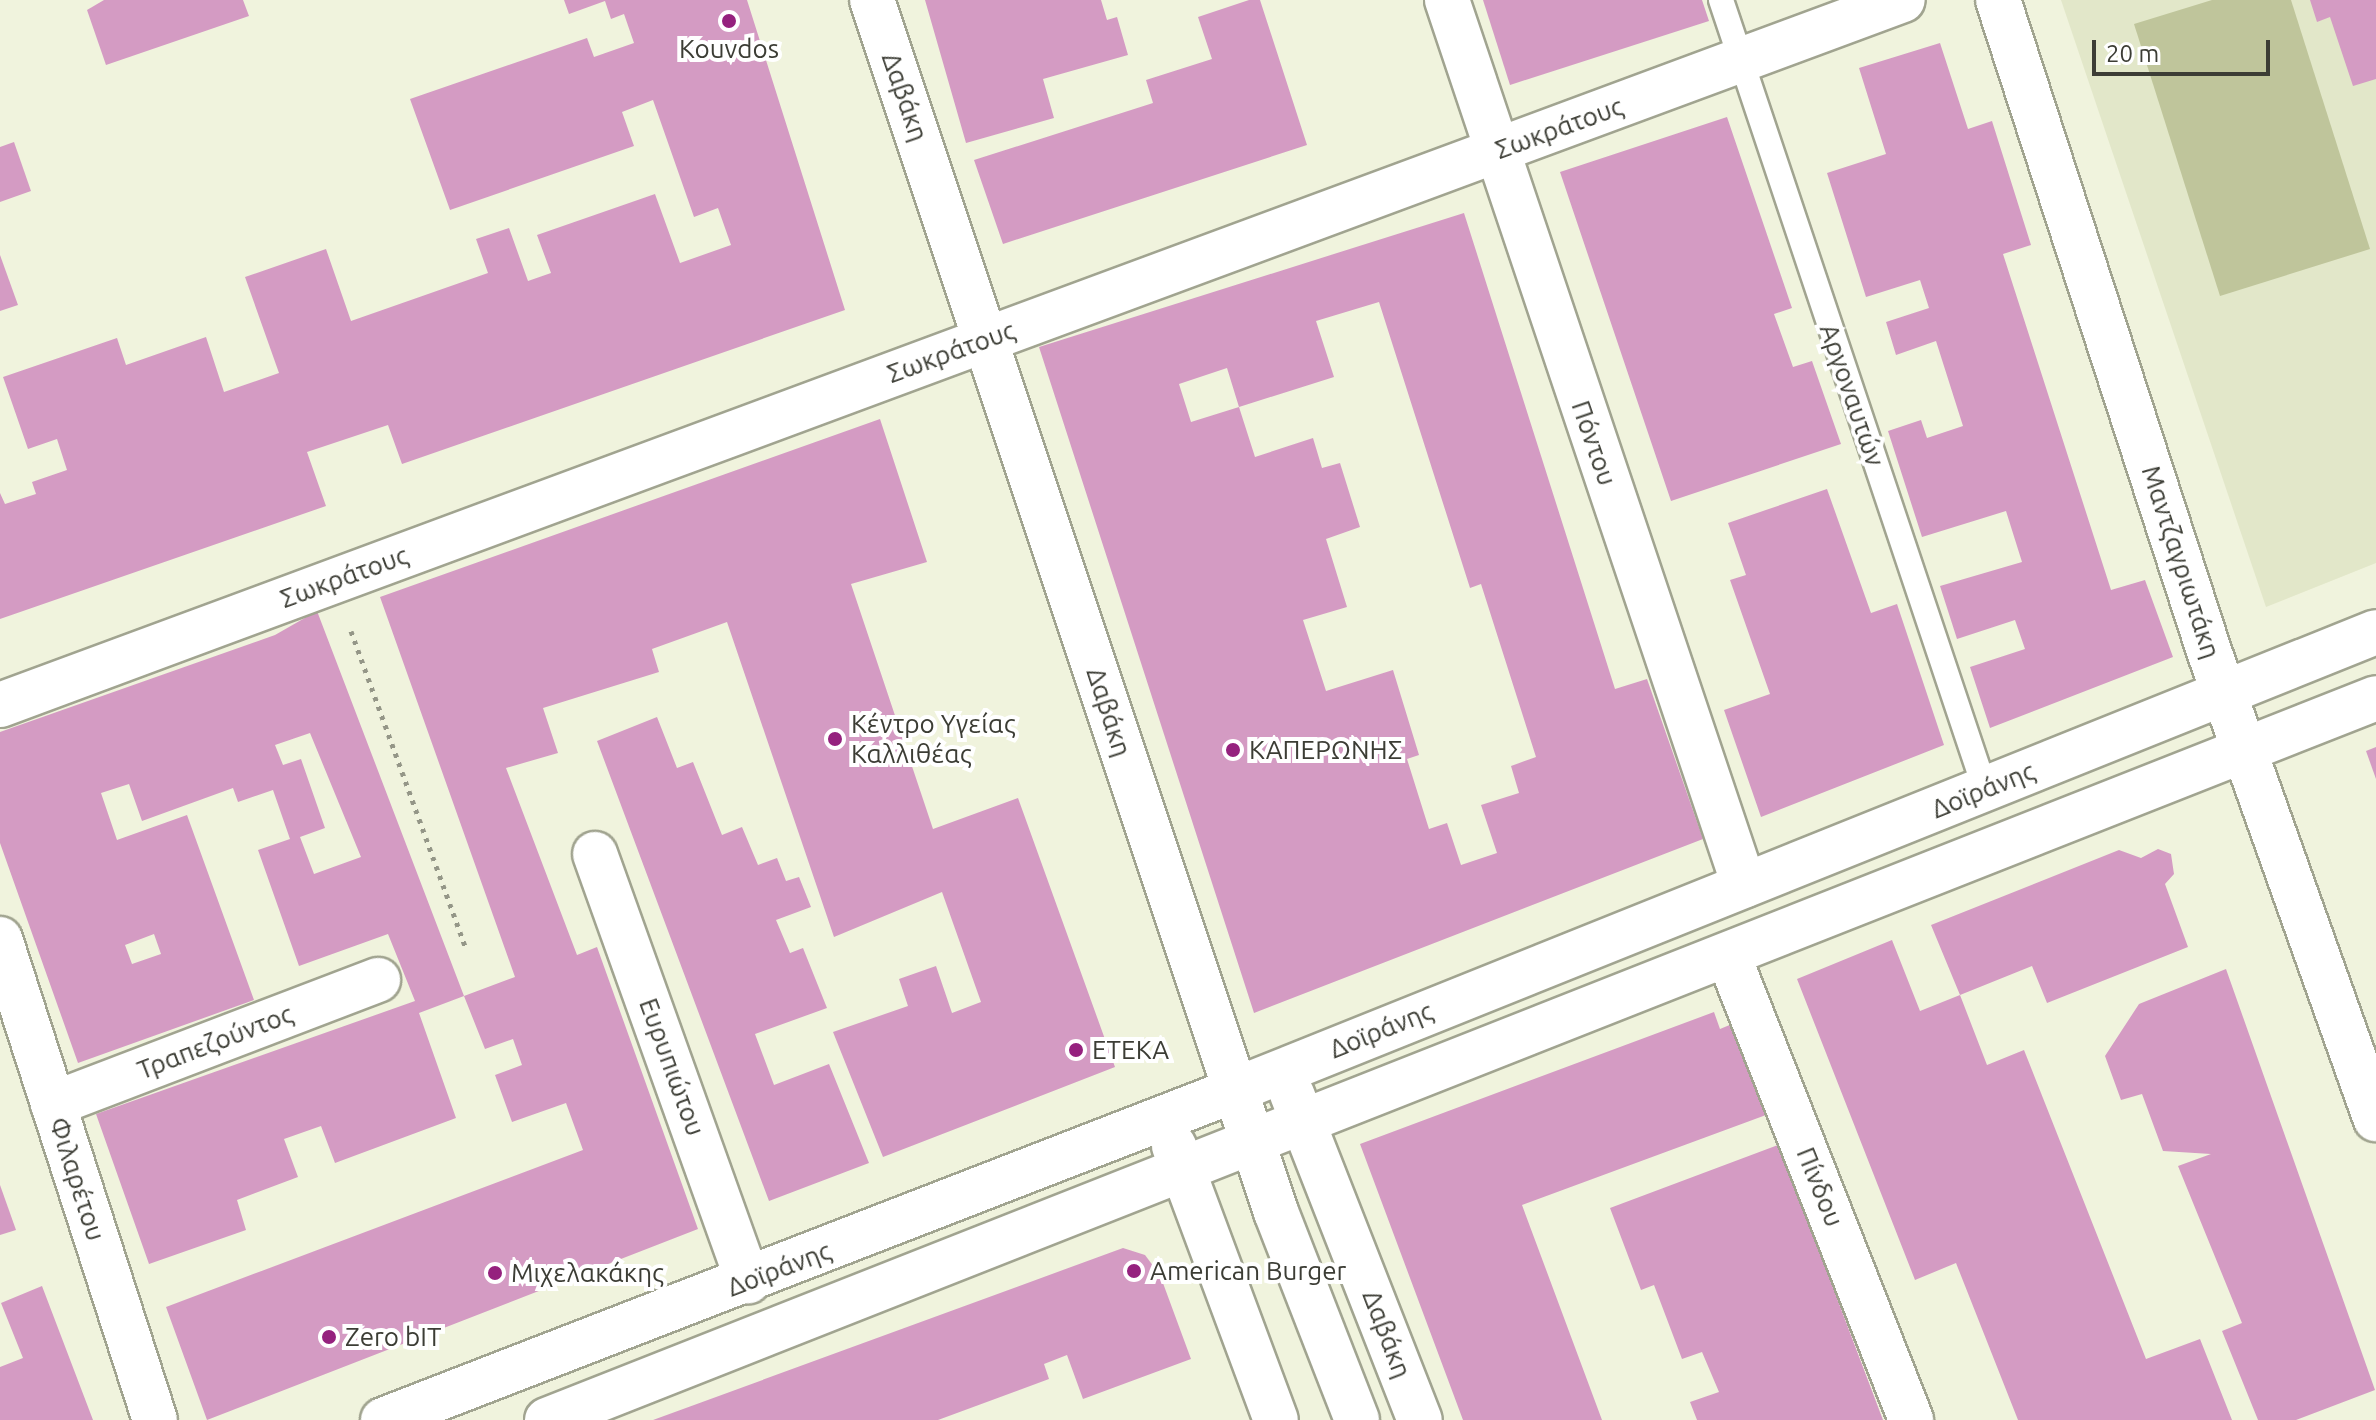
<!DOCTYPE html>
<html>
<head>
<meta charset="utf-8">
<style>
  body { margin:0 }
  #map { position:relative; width:2376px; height:1420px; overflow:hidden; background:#f0f3dd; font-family:Ubuntu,sans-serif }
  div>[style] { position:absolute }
  .built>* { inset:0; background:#e2e7c9 }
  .green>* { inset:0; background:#bfc59b }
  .building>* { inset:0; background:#d49bc3 }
  .path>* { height:5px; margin-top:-2.5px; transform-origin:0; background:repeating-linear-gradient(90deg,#949687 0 4px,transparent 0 10px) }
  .roads { filter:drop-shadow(2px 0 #a1a490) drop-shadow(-2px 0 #a1a490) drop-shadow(0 2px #a1a490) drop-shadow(0 -2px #a1a490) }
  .service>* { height:24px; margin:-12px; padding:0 12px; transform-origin:12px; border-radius:12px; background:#fff }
  .minor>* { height:44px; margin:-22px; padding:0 22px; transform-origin:22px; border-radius:22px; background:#fff }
  .secondary>* { height:44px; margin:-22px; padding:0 22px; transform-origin:22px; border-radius:22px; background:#fff }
  .dots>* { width:22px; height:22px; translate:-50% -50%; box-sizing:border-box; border:4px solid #fff; border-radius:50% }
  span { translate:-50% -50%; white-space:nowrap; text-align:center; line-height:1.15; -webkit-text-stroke:8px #fff; paint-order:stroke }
  .poi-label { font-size:26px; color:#3c3d35 }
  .left { translate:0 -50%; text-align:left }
  .street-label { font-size:26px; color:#3c3d35 }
  .scale { position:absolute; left:2092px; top:40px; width:178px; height:36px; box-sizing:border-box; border:4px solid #3c3d35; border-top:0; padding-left:10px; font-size:24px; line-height:28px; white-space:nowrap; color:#3c3d35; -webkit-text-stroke:6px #fff; paint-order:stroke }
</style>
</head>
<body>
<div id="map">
  <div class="built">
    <i style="clip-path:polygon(2061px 0,2376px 0,2376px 563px,2266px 607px)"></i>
  </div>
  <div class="green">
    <i style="clip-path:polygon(2212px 0,2291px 0,2370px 249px,2220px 296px,2134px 24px)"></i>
  </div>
  <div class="building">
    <i style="clip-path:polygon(104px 0,243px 0,249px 16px,106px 65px,87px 10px)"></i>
    <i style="clip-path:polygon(564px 0,747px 0,845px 310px,402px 464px,388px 425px,307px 452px,326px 506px,0 619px,0 493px,5px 504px,36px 494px,32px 482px,67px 470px,57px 439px,28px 449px,3px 377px,117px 338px,126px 365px,206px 337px,224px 392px,279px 373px,245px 277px,326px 249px,351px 321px,488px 273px,476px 239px,509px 228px,528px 281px,551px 273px,537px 235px,655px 194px,680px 263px,731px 245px,718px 208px,694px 217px,653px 100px,622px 112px,634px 146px,450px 210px,410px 99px,587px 38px,594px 57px,634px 43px,624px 14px,611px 19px,605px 1px,569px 14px)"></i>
    <i style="clip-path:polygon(925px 0,1101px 0,1107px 20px,1117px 17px,1128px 55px,1043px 79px,1054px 118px,966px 143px)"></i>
    <i style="clip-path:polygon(1249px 0,1260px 0,1307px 145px,1003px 244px,974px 160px,1153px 103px,1146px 80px,1212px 59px,1198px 17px)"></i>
    <i style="clip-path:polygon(1483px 0,1702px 0,1709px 21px,1510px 85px)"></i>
    <i style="clip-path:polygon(2310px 0,2376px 0,2376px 79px,2353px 86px,2330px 17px,2317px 22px)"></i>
    <i style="clip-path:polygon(1940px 43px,1968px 129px,1992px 121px,2031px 245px,2003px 254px,2111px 590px,2145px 580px,2173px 657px,1990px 728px,1970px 667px,2025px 649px,2015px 620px,1957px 639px,1940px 586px,2022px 562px,2006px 511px,1922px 537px,1888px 431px,1921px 420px,1927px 438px,1963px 426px,1936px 341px,1896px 355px,1886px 322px,1929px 308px,1920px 280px,1866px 297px,1827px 173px,1886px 154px,1859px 68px)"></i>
    <i style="clip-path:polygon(1727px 117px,1792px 308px,1774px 314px,1793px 367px,1812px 361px,1841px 444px,1671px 501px,1560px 172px)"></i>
    <i style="clip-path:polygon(14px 142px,31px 191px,0 202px,0 147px)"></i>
    <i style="clip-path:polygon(evenodd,1464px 213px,1615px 689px,1647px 679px,1703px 839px,1254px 1013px,1039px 347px,1464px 213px,1379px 302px,1470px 588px,1481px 584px,1536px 757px,1511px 766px,1519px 793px,1481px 805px,1497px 853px,1461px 865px,1447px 823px,1429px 829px,1407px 759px,1419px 755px,1393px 670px,1326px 691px,1303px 620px,1347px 607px,1326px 539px,1360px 527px,1340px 463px,1322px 468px,1313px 438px,1255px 457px,1239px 407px,1191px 422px,1179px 384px,1227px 368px,1239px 407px,1334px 377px,1316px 321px,1379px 302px)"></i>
    <i style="clip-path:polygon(0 255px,18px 305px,0 311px)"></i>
    <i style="clip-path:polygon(evenodd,880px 419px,927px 562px,851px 584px,933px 829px,1018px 798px,1115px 1067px,883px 1157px,833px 1032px,908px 1006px,899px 979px,936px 966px,952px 1013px,981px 1002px,942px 892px,834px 937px,727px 622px,652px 649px,659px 672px,543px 708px,558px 753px,506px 768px,577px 955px,597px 947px,698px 1229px,207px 1420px,166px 1307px,583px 1150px,566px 1103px,512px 1122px,495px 1075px,522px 1065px,513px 1039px,485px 1049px,464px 996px,419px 1013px,456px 1118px,335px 1163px,321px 1126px,284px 1139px,298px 1177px,237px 1200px,246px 1230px,149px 1264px,96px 1114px,415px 1001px,388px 934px,299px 966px,258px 850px,290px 839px,273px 790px,238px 802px,233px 788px,142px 821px,129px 784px,101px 793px,117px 840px,187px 815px,254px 1000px,78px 1063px,0 843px,0 732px,275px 635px,317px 611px,464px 996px,515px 977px,380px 597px,880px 419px,310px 733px,361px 857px,314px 874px,300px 837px,325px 828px,301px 759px,283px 765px,275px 745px,310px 733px,880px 419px,154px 934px,161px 954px,132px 964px,125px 945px,154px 934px)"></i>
    <i style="clip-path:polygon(1827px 489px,1871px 613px,1897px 604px,1944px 745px,1761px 817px,1724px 710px,1770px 694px,1730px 580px,1746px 575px,1728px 523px)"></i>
    <i style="clip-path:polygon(657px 717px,677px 768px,693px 762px,722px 835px,742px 827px,758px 865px,777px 858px,786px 881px,799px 877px,811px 907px,776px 920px,790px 953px,803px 948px,827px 1008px,755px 1034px,774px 1085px,829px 1064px,869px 1163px,769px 1201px,597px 741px)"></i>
    <i style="clip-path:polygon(2376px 747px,2376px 779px,2366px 751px)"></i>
    <i style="clip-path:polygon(2119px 850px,2141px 858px,2158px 849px,2171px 854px,2174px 874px,2165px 884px,2188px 947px,2047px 1003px,2032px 966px,1960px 995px,1987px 1065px,2024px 1050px,2146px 1359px,2200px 1339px,2232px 1420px,2018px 1420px,1956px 1263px,1915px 1280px,1797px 979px,1892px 940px,1920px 1011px,1960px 995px,1931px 925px)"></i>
    <i style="clip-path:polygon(2226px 969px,2375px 1390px,2296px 1420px,2258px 1420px,2222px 1331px,2242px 1323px,2178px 1166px,2211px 1154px,2163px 1151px,2142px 1094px,2121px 1100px,2105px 1056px,2139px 1004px)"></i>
    <i style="clip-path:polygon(1714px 1012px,1720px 1029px,1732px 1024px,1766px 1115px,1522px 1205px,1602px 1420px,1463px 1420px,1360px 1144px)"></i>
    <i style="clip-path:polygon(1778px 1145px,1838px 1301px,1883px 1420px,1697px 1420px,1690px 1402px,1719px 1392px,1702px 1352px,1682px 1359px,1654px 1285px,1641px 1290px,1610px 1208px)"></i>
    <i style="clip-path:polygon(0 1185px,16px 1230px,0 1235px)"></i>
    <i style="clip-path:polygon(1123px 1248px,1145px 1255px,1160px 1275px,1191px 1359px,1083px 1399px,1067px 1355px,1044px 1364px,1049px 1379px,938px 1420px,653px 1420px)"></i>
    <i style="clip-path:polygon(42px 1286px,93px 1420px,0 1420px,0 1367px,23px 1358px,1px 1303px)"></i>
  </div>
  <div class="path">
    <i style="left:351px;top:631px;width:335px;rotate:70.1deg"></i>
  </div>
  <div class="roads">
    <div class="service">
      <i style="left:1721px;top:0;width:832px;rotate:71.5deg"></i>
    </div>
    <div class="minor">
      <i style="left:1447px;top:0;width:934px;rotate:71.45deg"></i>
      <i style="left:1998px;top:0;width:684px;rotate:72.04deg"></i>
      <i style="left:2209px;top:651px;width:497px;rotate:70.4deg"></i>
      <i style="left:0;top:705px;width:2029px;rotate:-20.33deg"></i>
      <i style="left:595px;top:854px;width:454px;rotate:70.3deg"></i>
      <i style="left:0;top:939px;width:505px;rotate:72.14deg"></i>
      <i style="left:1728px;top:955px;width:500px;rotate:68.5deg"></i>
      <i style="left:1292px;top:1094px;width:350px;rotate:68.6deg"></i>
      <i style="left:53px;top:1104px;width:348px;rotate:-20.9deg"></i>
      <i style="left:1174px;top:1146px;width:292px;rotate:69.6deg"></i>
      <i style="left:383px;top:1420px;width:914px;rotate:-21.17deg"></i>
      <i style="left:1235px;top:1090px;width:1229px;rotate:-21.87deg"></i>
      <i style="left:547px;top:1420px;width:1966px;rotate:-21.54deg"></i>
    </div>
    <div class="secondary">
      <i style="left:872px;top:0;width:1278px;rotate:71.57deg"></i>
      <i style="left:1276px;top:1212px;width:223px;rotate:68.7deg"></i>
    </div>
  </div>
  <div class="dots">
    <i style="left:729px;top:21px;background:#95217e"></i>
    <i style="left:835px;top:739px;background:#95217e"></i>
    <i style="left:1233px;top:750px;background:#95217e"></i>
    <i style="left:1076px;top:1050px;background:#95217e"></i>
    <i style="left:1134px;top:1271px;background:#95217e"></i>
    <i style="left:495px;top:1273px;background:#95217e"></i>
    <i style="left:329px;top:1337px;background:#95217e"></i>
  </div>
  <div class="poi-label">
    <span style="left:729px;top:49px">Kouvdos</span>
    <span class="left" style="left:851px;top:739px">Κέντρο Υγείας<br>Καλλιθέας</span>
    <span class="left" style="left:1249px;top:750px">ΚΑΠΕΡΩΝΗΣ</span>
    <span class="left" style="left:1092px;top:1050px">ΕΤΕΚΑ</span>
    <span class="left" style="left:1150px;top:1271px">American Burger</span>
    <span class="left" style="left:511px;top:1273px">Μιχελακάκης</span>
    <span class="left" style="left:345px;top:1337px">Zero bIT</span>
  </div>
  <div class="street-label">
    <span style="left:905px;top:97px;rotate:71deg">Δαβάκη</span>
    <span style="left:1559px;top:128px;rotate:-20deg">Σωκράτους</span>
    <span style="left:951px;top:352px;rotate:-20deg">Σωκράτους</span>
    <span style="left:1852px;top:395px;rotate:71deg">Αργοναυτών</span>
    <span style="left:1594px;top:443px;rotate:71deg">Πόντου</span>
    <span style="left:2181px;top:562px;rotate:72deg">Μαντζαγριωτάκη</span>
    <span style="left:344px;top:577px;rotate:-20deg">Σωκράτους</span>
    <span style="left:1109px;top:712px;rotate:72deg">Δαβάκη</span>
    <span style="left:1983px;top:790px;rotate:-22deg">Δοϊράνης</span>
    <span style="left:1381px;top:1030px;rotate:-22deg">Δοϊράνης</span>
    <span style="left:215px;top:1042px;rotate:-21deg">Τραπεζούντος</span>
    <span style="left:672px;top:1067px;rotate:70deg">Ευρυπιώτου</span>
    <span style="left:77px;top:1179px;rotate:72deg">Φιλαρέτου</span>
    <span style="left:1820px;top:1187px;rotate:68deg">Πίνδου</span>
    <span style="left:779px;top:1269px;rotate:-21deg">Δοϊράνης</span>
    <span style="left:1387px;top:1334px;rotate:69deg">Δαβάκη</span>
  </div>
  <div class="scale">20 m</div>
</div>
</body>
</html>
